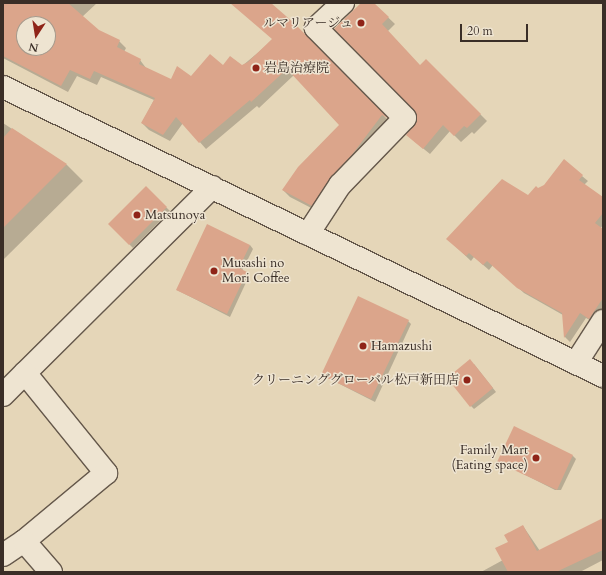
<!DOCTYPE html>
<html>
<head>
<meta charset="utf-8">
<style>
  body { margin:0 }
  #map { position:relative; width:606px; height:575px; overflow:hidden; background:#e5d6b8; font-family:Cardo,"Noto Serif JP",serif }
  div>[style] { position:absolute }
  .shadow>* { inset:0; background:#0003 }
  .building>* { inset:0; background:#dba58b }
  .roads { filter:drop-shadow(1px 0 #65584b) drop-shadow(-1px 0 #65584b) drop-shadow(0 1px #65584b) drop-shadow(0 -1px #65584b) }
  .minor>* { height:22px; margin:-11px; padding:0 11px; transform-origin:11px; border-radius:11px; background:#eee4d1 }
  .tertiary>* { height:22px; margin:-11px; padding:0 11px; transform-origin:11px; border-radius:11px; background:#eee4d1 }
  .dots>* { width:11px; height:11px; translate:-50% -50%; box-sizing:border-box; border:2px solid #eee4d1; border-radius:50% }
  span { translate:-50% -50%; white-space:nowrap; text-align:center; line-height:1.15; -webkit-text-stroke:3px #eee4d1; paint-order:stroke }
  .poi-label { font-size:13px; color:#3a2e27 }
  .right { translate:-100% -50%; text-align:right }
  .left { translate:0 -50%; text-align:left }
  .frame { position:absolute; inset:0; border:4px solid #3a2e27; pointer-events:none }
  .north { position:absolute; left:16px; top:16px; width:40px; height:40px; box-sizing:border-box; background:#eee4d1; border:1px solid #a69b8d; border-radius:50%; rotate:192deg; font-size:11px; font-weight:700; line-height:16px; text-align:center; color:#3a2e27 }
  .north::after { content:''; display:block; margin:auto; width:14px; height:18px; background:#8f2418; clip-path:polygon(50% 0,100% 100%,50% 72%,0 100%) }
  .scale { position:absolute; left:460px; top:24px; width:68px; height:18px; box-sizing:border-box; border:2px solid #3a2e27; border-top:0; padding-left:5px; font-size:12px; line-height:14px; white-space:nowrap; color:#3a2e27; -webkit-text-stroke:3px #eee4d1; paint-order:stroke }
</style>
</head>
<body>
<div id="map">
  <div class="shadow">
    <i style="clip-path:polygon(evenodd,3px 3px,97px 3px,82px 17px,99px 31px,119px 41px,126px 48px,124px 52px,140px 60px,146px 68px,171px 80px,192px 78px,223px 66px,242px 66px,273px 40px,289px 19px,390px 122px,319px 212px,290px 197px,283px 190px,340px 125px,294px 75px,259px 108px,257px 106px,206px 149px,183px 123px,170px 141px,149px 130px,142px 123px,154px 100px,101px 77px,97px 85px,77px 76px,68px 92px,3px 58px,3px 3px,24px 24px,48px 24px,48px 48px,24px 48px,24px 24px)"></i>
    <i style="clip-path:polygon(362px 3px,373px 3px,395px 24px,387px 32px,420px 66px,426px 60px,487px 121px,474px 134px,472px 132px,461px 142px,450px 131px,430px 154px,414px 141px,418px 122px,415px 109px)"></i>
    <i style="clip-path:polygon(3px 123px,67px 165px,83px 181px,3px 260px)"></i>
    <i style="clip-path:polygon(582px 176px,588px 181px,584px 185px,603px 199px,603px 225px,600px 229px,603px 232px,603px 312px,595px 323px,586px 318px,570px 342px,565px 337px,563px 315px,524px 293px,493px 265px,489px 270px,474px 257px,471px 261px,453px 244px,538px 190px)"></i>
    <i style="clip-path:polygon(146px 188px,170px 211px,133px 248px,109px 224px)"></i>
    <i style="clip-path:polygon(250px 245px,253px 249px,242px 271px,249px 276px,230px 317px,177px 290px)"></i>
    <i style="clip-path:polygon(408px 321px,411px 324px,375px 402px,322px 375px)"></i>
    <i style="clip-path:polygon(474px 364px,496px 392px,474px 409px,471px 406px)"></i>
    <i style="clip-path:polygon(573px 456px,576px 459px,561px 490px,555px 490px,498px 461px)"></i>
    <i style="clip-path:polygon(603px 524px,603px 560px,580px 572px,481px 572px,503px 560px,509px 542px,523px 526px,540px 551px)"></i>
  </div>
  <div class="building">
    <i style="clip-path:polygon(evenodd,3px 3px,68px 3px,99px 30px,120px 40px,117px 47px,141px 59px,139px 64px,171px 79px,177px 66px,191px 76px,210px 54px,223px 65px,230px 56px,242px 65px,248px 62px,272px 39px,230px 3px,271px 3px,294px 23px,388px 118px,382px 115px,351px 156px,330px 178px,312px 206px,282px 190px,298px 167px,339px 125px,287px 69px,251px 102px,250px 100px,199px 143px,176px 117px,163px 135px,141px 123px,155px 98px,94px 71px,90px 79px,70px 70px,61px 86px,3px 56px,3px 3px,24px 24px,48px 24px,48px 48px,24px 48px,24px 24px)"></i>
    <i style="clip-path:polygon(361px 3px,374px 3px,389px 17px,382px 24px,420px 65px,426px 59px,481px 114px,467px 128px,464px 126px,454px 136px,443px 125px,423px 149px,406px 135px,417px 121px,414px 110px,334px 29px)"></i>
    <i style="clip-path:polygon(12px 128px,67px 164px,3px 228px,3px 138px)"></i>
    <i style="clip-path:polygon(564px 159px,583px 175px,579px 180px,603px 197px,603px 213px,595px 223px,603px 229px,603px 298px,589px 319px,580px 313px,564px 338px,562px 313px,517px 288px,487px 261px,483px 265px,469px 253px,466px 256px,446px 239px,502px 179px,528px 195px,536px 186px,538px 188px,544px 185px)"></i>
    <i style="clip-path:polygon(146px 186px,167px 207px,129px 245px,108px 224px)"></i>
    <i style="clip-path:polygon(207px 224px,250px 245px,239px 268px,247px 272px,227px 314px,176px 290px)"></i>
    <i style="clip-path:polygon(358px 296px,409px 320px,371px 399px,321px 375px)"></i>
    <i style="clip-path:polygon(470px 359px,493px 388px,470px 407px,447px 378px)"></i>
    <i style="clip-path:polygon(514px 426px,573px 455px,557px 490px,497px 462px)"></i>
    <i style="clip-path:polygon(603px 518px,603px 550px,556px 572px,508px 572px,495px 548px,508px 542px,504px 535px,523px 525px,537px 551px)"></i>
  </div>
  <div class="roads">
    <div class="minor">
      <i style="left:308px;top:234px;width:59px;rotate:-56.9deg"></i>
      <i style="left:340px;top:185px;width:93px;rotate:-45.9deg"></i>
      <i style="left:405px;top:118px;width:127px;rotate:-134.7deg"></i>
      <i style="left:316px;top:28px;width:37px;rotate:-43deg"></i>
      <i style="left:576px;top:363px;width:50px;rotate:-57.3deg"></i>
      <i style="left:25px;top:373px;width:264px;rotate:-44.8deg"></i>
      <i style="left:3px;top:395px;width:31px;rotate:-45deg"></i>
      <i style="left:25px;top:373px;width:129px;rotate:51deg"></i>
      <i style="left:106px;top:473px;width:107px;rotate:140.3deg"></i>
      <i style="left:24px;top:541px;width:25px;rotate:146deg"></i>
      <i style="left:24px;top:541px;width:41px;rotate:48.9deg"></i>
    </div>
    <div class="tertiary">
      <i style="left:3px;top:87px;width:666px;rotate:25.72deg"></i>
    </div>
  </div>
  <div class="dots">
    <i style="left:361px;top:23px;background:#8f2418"></i>
    <i style="left:256px;top:68px;background:#8f2418"></i>
    <i style="left:137px;top:215px;background:#8f2418"></i>
    <i style="left:214px;top:271px;background:#8f2418"></i>
    <i style="left:363px;top:346px;background:#8f2418"></i>
    <i style="left:467px;top:380px;background:#8f2418"></i>
    <i style="left:536px;top:458px;background:#8f2418"></i>
  </div>
  <div class="poi-label">
    <span class="right" style="left:353px;top:23px">ルマリアージュ</span>
    <span class="left" style="left:264px;top:68px">岩島治療院</span>
    <span class="left" style="left:145px;top:215px">Matsunoya</span>
    <span class="left" style="left:222px;top:271px">Musashi no<br>Mori Coffee</span>
    <span class="left" style="left:371px;top:346px">Hamazushi</span>
    <span class="right" style="left:459px;top:380px">クリーニンググローバル松戸新田店</span>
    <span class="right" style="left:528px;top:458px">Family Mart<br>(Eating space)</span>
  </div>
  <div class="frame"></div>
  <div class="north">N</div>
  <div class="scale">20 m</div>
</div>
</body>
</html>
